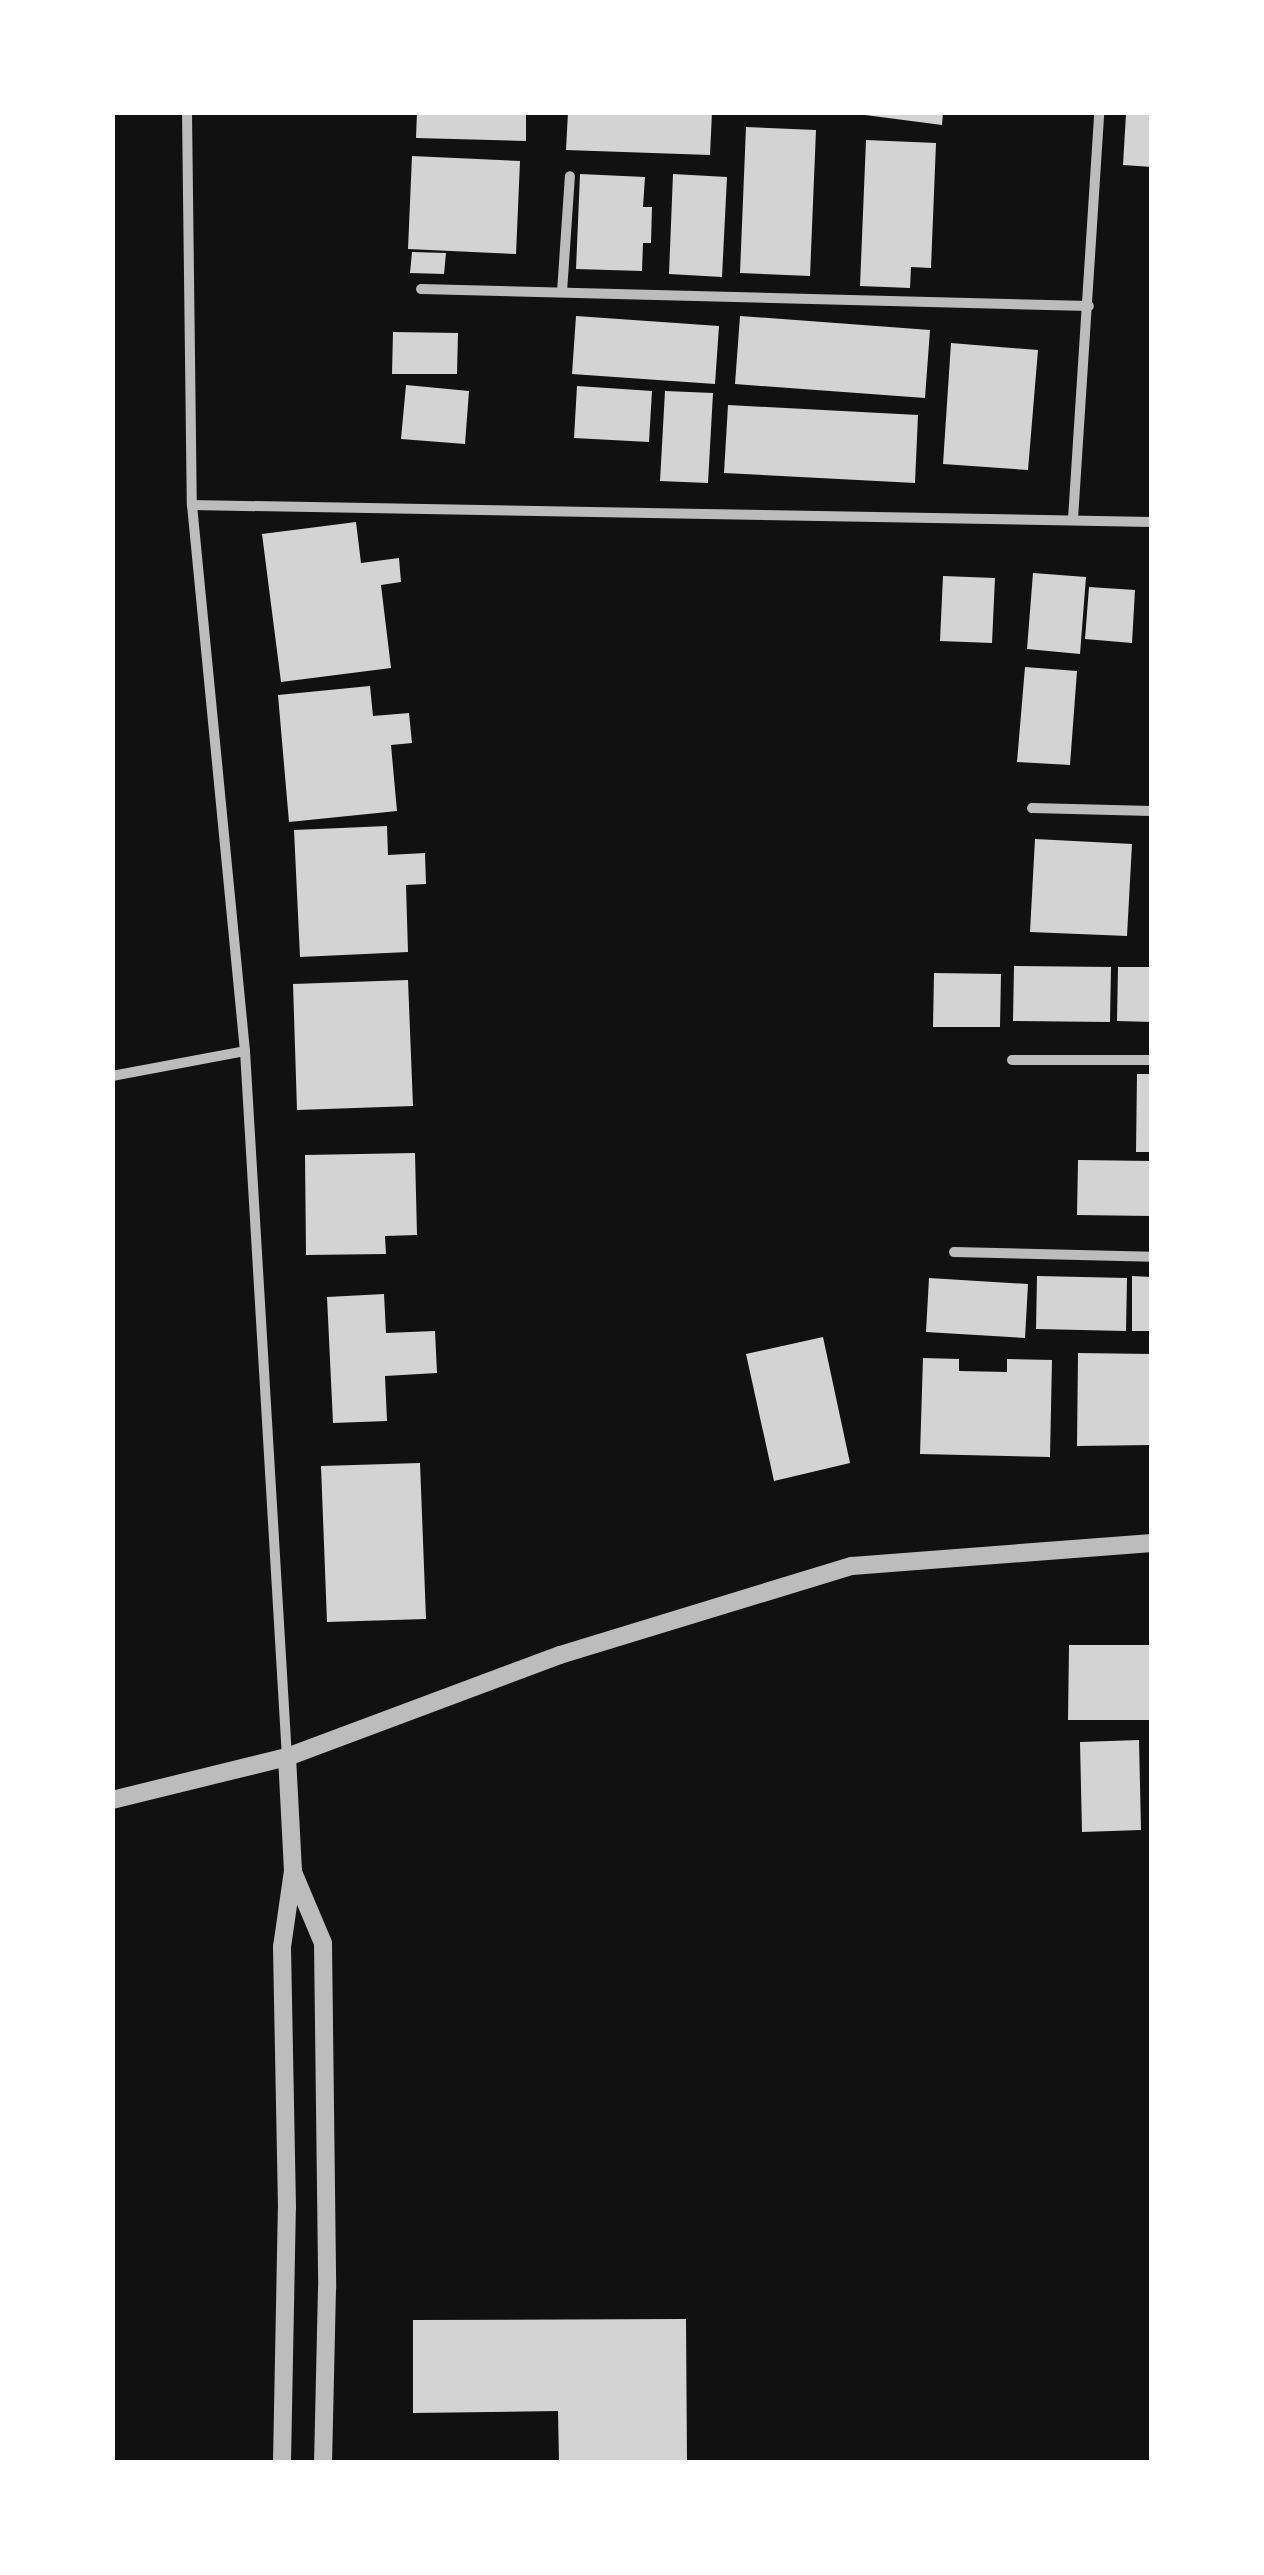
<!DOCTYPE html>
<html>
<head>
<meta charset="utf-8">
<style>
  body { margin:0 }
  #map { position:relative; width:1264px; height:2575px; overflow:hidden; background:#111; font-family:"Roboto Serif",serif }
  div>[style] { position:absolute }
  .building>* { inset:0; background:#d3d3d3 }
  .minor>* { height:10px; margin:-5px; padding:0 5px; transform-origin:5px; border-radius:5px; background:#bcbcbc }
  .tertiary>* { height:18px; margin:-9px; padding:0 9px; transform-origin:9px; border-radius:9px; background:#bcbcbc }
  span { translate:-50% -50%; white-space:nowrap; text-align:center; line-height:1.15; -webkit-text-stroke:10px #fff; paint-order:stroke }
  .frame { position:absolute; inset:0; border:115px solid #fff; pointer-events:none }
</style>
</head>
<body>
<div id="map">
  <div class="building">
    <i style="clip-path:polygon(417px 112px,526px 112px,526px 141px,416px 138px)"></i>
    <i style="clip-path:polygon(568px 112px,712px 112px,710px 155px,566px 150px)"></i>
    <i style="clip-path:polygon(842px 112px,943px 112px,942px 125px)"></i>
    <i style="clip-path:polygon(1126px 114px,1152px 115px,1152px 167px,1123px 165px)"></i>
    <i style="clip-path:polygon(746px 127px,816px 130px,810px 276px,740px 273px)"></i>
    <i style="clip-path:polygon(866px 140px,936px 143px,931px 268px,911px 267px,910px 288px,860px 286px)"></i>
    <i style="clip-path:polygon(412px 156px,520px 161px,516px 254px,408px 249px)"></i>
    <i style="clip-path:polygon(580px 174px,645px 177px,643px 207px,652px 207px,651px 243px,643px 243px,642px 271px,576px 269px)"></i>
    <i style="clip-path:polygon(673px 174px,727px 177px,722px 277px,669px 274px)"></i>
    <i style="clip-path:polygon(412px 252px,446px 253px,444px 274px,410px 273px)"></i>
    <i style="clip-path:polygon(576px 316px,719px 326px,715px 384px,572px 374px)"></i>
    <i style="clip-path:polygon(740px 316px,930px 330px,925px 398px,735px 384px)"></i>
    <i style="clip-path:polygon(393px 332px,458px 333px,457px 374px,392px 374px)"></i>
    <i style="clip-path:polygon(951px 343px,1038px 350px,1028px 470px,943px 464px)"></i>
    <i style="clip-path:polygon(406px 385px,469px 391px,465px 444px,401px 439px)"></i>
    <i style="clip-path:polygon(577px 386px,652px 391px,649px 442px,574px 438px)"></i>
    <i style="clip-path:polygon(665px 391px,713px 393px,708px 483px,660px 481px)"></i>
    <i style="clip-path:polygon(728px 405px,918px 415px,915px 483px,724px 473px)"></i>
    <i style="clip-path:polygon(356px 522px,361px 563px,399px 558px,401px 582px,381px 585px,391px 668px,281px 682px,262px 534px)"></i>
    <i style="clip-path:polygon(1033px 573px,1086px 577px,1080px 654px,1027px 649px)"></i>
    <i style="clip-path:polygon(943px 576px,995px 578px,992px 643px,940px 641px)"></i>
    <i style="clip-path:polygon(1089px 587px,1135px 590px,1132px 643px,1085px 639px)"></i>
    <i style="clip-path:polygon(1025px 667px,1077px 671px,1070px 765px,1017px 762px)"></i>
    <i style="clip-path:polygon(370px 686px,373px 716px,409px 713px,412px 743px,391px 745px,397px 811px,289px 822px,278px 695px)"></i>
    <i style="clip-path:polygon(387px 826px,388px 855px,425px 853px,426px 884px,406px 885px,408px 952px,300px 957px,294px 830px)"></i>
    <i style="clip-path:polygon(1035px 839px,1132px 844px,1127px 936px,1030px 932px)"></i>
    <i style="clip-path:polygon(1014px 966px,1111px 967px,1110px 1022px,1013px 1021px)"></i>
    <i style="clip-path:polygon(1118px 967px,1152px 967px,1152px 1022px,1117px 1021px)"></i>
    <i style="clip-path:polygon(934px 973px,1001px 974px,1000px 1027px,933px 1027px)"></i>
    <i style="clip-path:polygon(408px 980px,413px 1106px,297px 1110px,293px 984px)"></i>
    <i style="clip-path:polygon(1137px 1074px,1152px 1074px,1152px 1152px,1136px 1152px)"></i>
    <i style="clip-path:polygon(415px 1153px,417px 1235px,385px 1236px,386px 1254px,306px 1255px,305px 1155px)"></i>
    <i style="clip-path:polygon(1078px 1160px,1152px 1161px,1152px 1216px,1077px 1215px)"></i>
    <i style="clip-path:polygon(1037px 1276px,1127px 1278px,1126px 1331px,1036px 1329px)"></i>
    <i style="clip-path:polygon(1132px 1276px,1152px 1277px,1152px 1331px,1132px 1331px)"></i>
    <i style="clip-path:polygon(929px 1278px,1028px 1284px,1025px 1338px,926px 1332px)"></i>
    <i style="clip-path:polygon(384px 1294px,386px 1333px,435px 1331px,437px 1373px,385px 1376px,387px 1421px,333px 1423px,327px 1297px)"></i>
    <i style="clip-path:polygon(823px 1337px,850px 1463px,774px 1481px,746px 1354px)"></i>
    <i style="clip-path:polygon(1078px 1353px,1152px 1354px,1152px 1445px,1077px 1446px)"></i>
    <i style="clip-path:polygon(923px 1358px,959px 1359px,959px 1371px,1007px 1372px,1007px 1359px,1052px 1360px,1050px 1457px,920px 1454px)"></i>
    <i style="clip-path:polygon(420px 1463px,426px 1619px,327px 1622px,321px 1466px)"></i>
    <i style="clip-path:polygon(1069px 1645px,1151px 1645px,1151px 1720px,1068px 1720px)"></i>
    <i style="clip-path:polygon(1139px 1740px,1141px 1830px,1082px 1832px,1080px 1742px)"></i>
    <i style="clip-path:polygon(686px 2319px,687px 2462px,559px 2462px,558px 2411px,413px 2413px,413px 2320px)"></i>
  </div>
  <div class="minor">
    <i style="left:187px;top:112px;width:393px;rotate:89.3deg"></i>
    <i style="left:192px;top:505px;width:549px;rotate:84.46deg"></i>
    <i style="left:245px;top:1051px;width:707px;rotate:86.6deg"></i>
    <i style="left:421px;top:289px;width:668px;rotate:1.46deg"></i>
    <i style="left:562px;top:292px;width:116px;rotate:-86.1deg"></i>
    <i style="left:192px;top:505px;width:960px;rotate:1.01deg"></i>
    <i style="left:1073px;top:519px;width:408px;rotate:-86.3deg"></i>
    <i style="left:1032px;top:808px;width:120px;rotate:1.4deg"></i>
    <i style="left:1012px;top:1060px;width:140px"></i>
    <i style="left:112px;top:1076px;width:135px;rotate:-10.6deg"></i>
    <i style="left:954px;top:1252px;width:198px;rotate:1.4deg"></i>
  </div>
  <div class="tertiary">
    <i style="left:112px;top:1800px;width:180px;rotate:-13.8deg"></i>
    <i style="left:287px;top:1757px;width:291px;rotate:-20.5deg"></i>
    <i style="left:560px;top:1655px;width:305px;rotate:-17deg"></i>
    <i style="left:852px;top:1566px;width:301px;rotate:-4.4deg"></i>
    <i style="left:293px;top:1872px;width:77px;rotate:67.1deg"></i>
    <i style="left:323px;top:1943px;width:345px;rotate:89.3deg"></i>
    <i style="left:327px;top:2288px;width:174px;rotate:91.3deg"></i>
    <i style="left:282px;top:2462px;width:254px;rotate:-88.9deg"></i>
    <i style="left:287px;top:2208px;width:261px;rotate:-91.1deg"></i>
    <i style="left:282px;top:1947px;width:77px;rotate:-81.8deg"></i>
    <i style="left:293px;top:1871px;width:114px;rotate:-93deg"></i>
  </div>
  <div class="frame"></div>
</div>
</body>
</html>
